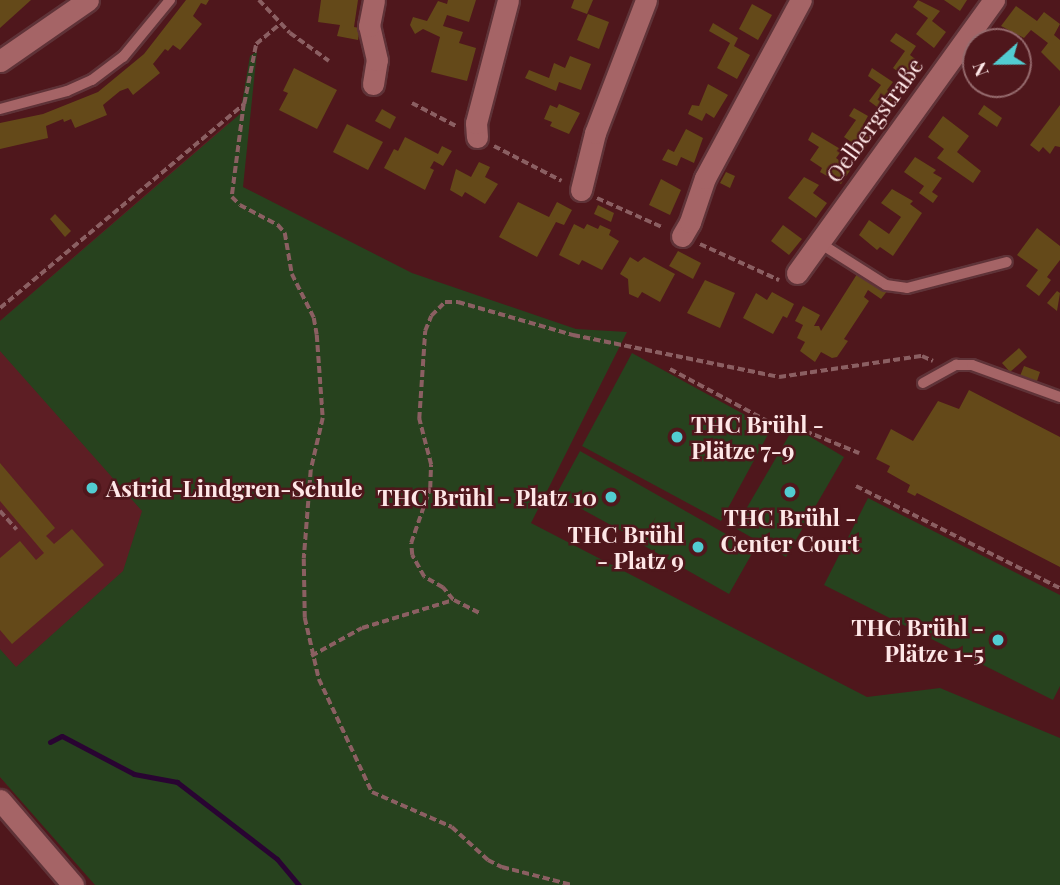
<!DOCTYPE html>
<html>
<head>
<meta charset="utf-8">
<style>
  body { margin:0 }
  #map { position:relative; width:1060px; height:885px; overflow:hidden; background:#4f171c; font-family:"Playfair Display",serif }
  div>[style] { position:absolute }
  .built>* { inset:0; background:#5d1e24 }
  .green>* { inset:0; background:#27421e }
  .stream>* { height:5px; margin:-2.5px; padding:0 2.5px; transform-origin:2.5px; border-radius:2.5px; background:#290432 }
  .building>* { inset:0; background:#644919 }
  .path>* { height:3.5px; margin-top:-1.75px; transform-origin:0; background:repeating-linear-gradient(90deg,#8b5f62 0 7px,transparent 0 10.5px) }
  .roads { filter:drop-shadow(2px 0 #5f3338) drop-shadow(-2px 0 #5f3338) drop-shadow(0 2px #5f3338) drop-shadow(0 -2px #5f3338) }
  .service>* { height:10px; margin:-5px; padding:0 5px; transform-origin:5px; border-radius:5px; background:#a56466 }
  .minor>* { height:21px; margin:-10.5px; padding:0 10.5px; transform-origin:10.5px; border-radius:10.5px; background:#a56466 }
  .dots>* { width:19px; height:19px; translate:-50% -50%; box-sizing:border-box; border:4px solid #4f171c; border-radius:50% }
  span { translate:-50% -50%; white-space:nowrap; text-align:center; line-height:1.15; -webkit-text-stroke:5px #4f171c; paint-order:stroke }
  .street-label { font-size:23px; color:#fee7e7 }
  .poi-label { font-size:23px; color:#fee7e7; font-weight:700 }
  .left { translate:0 -50%; text-align:left }
  .right { translate:-100% -50%; text-align:right }
  .north { position:absolute; left:962px; top:28px; width:70px; height:70px; box-sizing:border-box; background:#4f171c; border:2px solid #956a6d; border-radius:50%; rotate:249deg; font-size:19px; font-weight:700; line-height:28px; text-align:center; color:#fee7e7 }
  .north::after { content:''; display:block; margin:auto; width:24px; height:32px; background:#52ccd1; clip-path:polygon(50% 0,100% 100%,50% 72%,0 100%) }
</style>
</head>
<body>
<div id="map">
  <div class="built">
    <i style="clip-path:polygon(229px 122px,165px 656px,8px 786px,0 777px,0 321px)"></i>
  </div>
  <div class="green">
    <i style="clip-path:polygon(257px 51px,243px 187px,412px 273px,576px 329px,627px 332px,531px 523px,867px 697px,940px 688px,1060px 738px,1060px 885px,95px 885px,0 777px,0 649px,16px 667px,123px 571px,142px 511px,0 351px,0 321px,240px 114px,250px 56px)"></i>
    <i style="clip-path:polygon(632px 353px,771px 429px,721px 521px,582px 446px)"></i>
    <i style="clip-path:polygon(794px 427px,844px 457px,786px 557px,735px 528px)"></i>
    <i style="clip-path:polygon(580px 451px,754px 550px,729px 594px,641px 544px,656px 517px,640px 541px,556px 495px)"></i>
    <i style="clip-path:polygon(868px 498px,1060px 595px,1060px 686px,1053px 700px,824px 585px)"></i>
  </div>
  <div class="stream">
    <i style="left:50px;top:742px;width:13px;rotate:-27deg"></i>
    <i style="left:62px;top:736px;width:81px;rotate:27.8deg"></i>
    <i style="left:134px;top:774px;width:44px;rotate:10.5deg"></i>
    <i style="left:177px;top:782px;width:126px;rotate:37.6deg"></i>
    <i style="left:277px;top:859px;width:34px;rotate:50deg"></i>
  </div>
  <div class="building">
    <i style="clip-path:polygon(0 0,31px 0,0 28px)"></i>
    <i style="clip-path:polygon(186px 0,209px 0,206px 5px,201px 3px,193px 16px,202px 24px,180px 50px,173px 45px,168px 51px,165px 49px,153px 64px,160px 73px,133px 95px,128px 88px,120px 91px,103px 105px,107px 115px,75px 128px,71px 119px,64px 122px,63px 119px,46px 126px,48px 138px,0 149px,0 123px,43px 114px,98px 92px,144px 54px)"></i>
    <i style="clip-path:polygon(321px 0,358px 0,354px 27px,360px 28px,358px 40px,337px 36px,340px 25px,318px 22px)"></i>
    <i style="clip-path:polygon(448px 0,476px 0,469px 22px,447px 15px,443px 26px,463px 32px,459px 43px,476px 48px,467px 81px,431px 72px,440px 37px,423px 29px,415px 34px,410px 25px,413px 17px,427px 21px,438px 1px,447px 4px)"></i>
    <i style="clip-path:polygon(574px 0,593px 0,587px 14px,571px 8px)"></i>
    <i style="clip-path:polygon(918px 0,940px 11px,932px 21px,946px 32px,934px 48px,916px 34px,928px 18px,913px 7px)"></i>
    <i style="clip-path:polygon(944px 0,967px 0,960px 11px)"></i>
    <i style="clip-path:polygon(752px 4px,772px 15px,758px 40px,739px 29px)"></i>
    <i style="clip-path:polygon(1016px 6px,1037px 21px,1044px 12px,1060px 24px,1054px 35px,1060px 40px,1060px 71px,1041px 52px,1048px 43px,1031px 30px,1024px 38px,1001px 26px)"></i>
    <i style="clip-path:polygon(588px 14px,609px 22px,599px 49px,577px 40px)"></i>
    <i style="clip-path:polygon(713px 23px,738px 38px,734px 46px,750px 55px,737px 79px,717px 68px,730px 43px,709px 31px)"></i>
    <i style="clip-path:polygon(896px 33px,916px 46px,910px 55px,923px 65px,911px 81px,893px 68px,905px 51px,890px 41px)"></i>
    <i style="clip-path:polygon(570px 56px,591px 64px,581px 90px,559px 82px,556px 91px,525px 78px,529px 70px,549px 78px,554px 63px,565px 68px)"></i>
    <i style="clip-path:polygon(294px 68px,337px 90px,317px 129px,279px 110px,288px 93px,283px 91px)"></i>
    <i style="clip-path:polygon(872px 68px,893px 82px,887px 90px,900px 99px,888px 115px,869px 101px,881px 85px,868px 76px)"></i>
    <i style="clip-path:polygon(976px 71px,976px 84px,1003px 84px,993px 98px,969px 80px)"></i>
    <i style="clip-path:polygon(708px 84px,728px 95px,714px 118px,706px 113px,702px 121px,688px 114px,692px 105px,699px 106px)"></i>
    <i style="clip-path:polygon(559px 104px,580px 113px,569px 134px,550px 126px,552px 122px,544px 119px,550px 105px,557px 108px)"></i>
    <i style="clip-path:polygon(984px 105px,1002px 118px,997px 127px,978px 114px)"></i>
    <i style="clip-path:polygon(1060px 105px,1060px 147px,1055px 146px,1050px 154px,1043px 147px,1039px 152px,1030px 145px)"></i>
    <i style="clip-path:polygon(854px 108px,868px 116px,863px 125px,875px 134px,863px 150px,844px 137px,856px 120px,849px 116px)"></i>
    <i style="clip-path:polygon(382px 109px,396px 117px,390px 129px,375px 121px)"></i>
    <i style="clip-path:polygon(943px 116px,969px 136px,957px 152px,981px 171px,973px 183px,937px 158px,944px 149px,928px 137px)"></i>
    <i style="clip-path:polygon(347px 124px,383px 142px,368px 170px,333px 152px)"></i>
    <i style="clip-path:polygon(686px 129px,703px 138px,694px 163px,681px 157px,677px 166px,662px 160px,668px 149px,674px 152px)"></i>
    <i style="clip-path:polygon(812px 132px,842px 150px,836px 158px,851px 169px,841px 184px,820px 172px,822px 168px,810px 160px,819px 147px,808px 140px)"></i>
    <i style="clip-path:polygon(405px 137px,438px 154px,442px 146px,452px 151px,443px 166px,434px 161px,430px 168px,434px 170px,425px 190px,384px 168px,394px 149px,398px 151px)"></i>
    <i style="clip-path:polygon(915px 157px,936px 170px,933px 173px,942px 178px,932px 192px,938px 196px,933px 203px,919px 193px,924px 186px,904px 172px)"></i>
    <i style="clip-path:polygon(479px 162px,490px 167px,485px 177px,498px 184px,485px 204px,465px 192px,462px 197px,450px 190px,456px 169px,471px 177px)"></i>
    <i style="clip-path:polygon(726px 172px,735px 176px,730px 188px,720px 183px)"></i>
    <i style="clip-path:polygon(804px 177px,819px 185px,813px 193px,827px 203px,816px 218px,788px 198px)"></i>
    <i style="clip-path:polygon(661px 179px,681px 190px,670px 215px,649px 205px)"></i>
    <i style="clip-path:polygon(892px 189px,913px 201px,910px 204px,922px 213px,893px 256px,880px 247px,877px 250px,859px 235px,869px 220px,889px 234px,896px 224px,901px 217px,881px 203px)"></i>
    <i style="clip-path:polygon(518px 202px,549px 217px,557px 202px,572px 210px,564px 225px,556px 222px,537px 257px,499px 237px)"></i>
    <i style="clip-path:polygon(598px 205px,614px 213px,611px 222px,594px 214px)"></i>
    <i style="clip-path:polygon(55px 214px,71px 231px,65px 237px,50px 219px)"></i>
    <i style="clip-path:polygon(574px 224px,584px 229px,587px 224px,598px 229px,600px 225px,611px 230px,609px 235px,619px 241px,602px 270px,582px 260px,579px 265px,559px 255px)"></i>
    <i style="clip-path:polygon(783px 225px,802px 239px,789px 255px,771px 241px)"></i>
    <i style="clip-path:polygon(1037px 228px,1060px 246px,1060px 260px,1047px 277px,1051px 280px,1039px 296px,1026px 286px,1038px 270px,1017px 255px)"></i>
    <i style="clip-path:polygon(678px 251px,701px 263px,693px 279px,669px 266px)"></i>
    <i style="clip-path:polygon(630px 257px,638px 262px,644px 257px,675px 274px,660px 302px,642px 292px,638px 298px,629px 294px,628px 279px,620px 274px)"></i>
    <i style="clip-path:polygon(859px 271px,888px 290px,881px 299px,868px 290px,864px 297px,869px 301px,844px 339px,848px 341px,837px 357px,832px 358px,821px 352px,815px 362px,800px 351px,805px 342px,797px 338px,803px 325px,795px 321px,803px 306px,820px 315px,814px 326px,819px 326px,821px 331px)"></i>
    <i style="clip-path:polygon(705px 280px,735px 293px,720px 328px,687px 313px)"></i>
    <i style="clip-path:polygon(1057px 291px,1060px 293px,1057px 311px,1047px 303px)"></i>
    <i style="clip-path:polygon(772px 292px,794px 304px,787px 318px,783px 316px,773px 334px,743px 318px,756px 293px,767px 300px)"></i>
    <i style="clip-path:polygon(1019px 348px,1027px 357px,1010px 372px,1002px 363px)"></i>
    <i style="clip-path:polygon(1024px 366px,1040px 372px,1037px 381px,1020px 376px)"></i>
    <i style="clip-path:polygon(969px 390px,1060px 437px,1060px 567px,917px 493px,915px 496px,907px 492px,910px 485px,887px 472px,890px 466px,876px 459px,891px 429px,913px 441px,938px 401px,959px 409px)"></i>
    <i style="clip-path:polygon(0 463px,55px 528px,46px 536px,54px 544px,72px 529px,104px 565px,12px 644px,0 630px,0 558px,20px 541px,36px 560px,44px 553px,0 501px)"></i>
  </div>
  <div class="path">
    <i style="left:259px;top:0;width:45px;rotate:46.8deg"></i>
    <i style="left:290px;top:33px;width:48px;rotate:35.7deg"></i>
    <i style="left:412px;top:103px;width:50px;rotate:27.6deg"></i>
    <i style="left:244px;top:104px;width:94px;rotate:97.4deg"></i>
    <i style="left:232px;top:197px;width:11px;rotate:45deg"></i>
    <i style="left:240px;top:205px;width:43px;rotate:27.8deg"></i>
    <i style="left:278px;top:225px;width:11px;rotate:49deg"></i>
    <i style="left:285px;top:233px;width:42px;rotate:80.3deg"></i>
    <i style="left:292px;top:274px;width:49px;rotate:63.4deg"></i>
    <i style="left:314px;top:318px;width:17px;rotate:80deg"></i>
    <i style="left:317px;top:335px;width:83px;rotate:85.9deg"></i>
    <i style="left:323px;top:418px;width:53px;rotate:103deg"></i>
    <i style="left:311px;top:470px;width:89px;rotate:94.5deg"></i>
    <i style="left:304px;top:559px;width:59px;rotate:89deg"></i>
    <i style="left:305px;top:618px;width:63px;rotate:77.1deg"></i>
    <i style="left:319px;top:679px;width:125px;rotate:64.9deg"></i>
    <i style="left:372px;top:792px;width:87px;rotate:23.6deg"></i>
    <i style="left:452px;top:827px;width:49px;rotate:42.5deg"></i>
    <i style="left:488px;top:860px;width:16px;rotate:27deg"></i>
    <i style="left:502px;top:867px;width:72px;rotate:14.4deg"></i>
    <i style="left:494px;top:146px;width:76px;rotate:27.2deg"></i>
    <i style="left:597px;top:198px;width:73px;rotate:24.1deg"></i>
    <i style="left:700px;top:244px;width:87px;rotate:24.5deg"></i>
    <i style="left:0;top:308px;width:318px;rotate:-39.9deg"></i>
    <i style="left:244px;top:104px;width:61px;rotate:-78.7deg"></i>
    <i style="left:256px;top:44px;width:31px;rotate:-40deg"></i>
    <i style="left:670px;top:369px;width:117px;rotate:28.1deg"></i>
    <i style="left:773px;top:424px;width:6px;rotate:-59deg"></i>
    <i style="left:776px;top:419px;width:90px;rotate:22.3deg"></i>
    <i style="left:856px;top:486px;width:228px;rotate:26.6deg"></i>
    <i style="left:0;top:511px;width:25px;rotate:48deg"></i>
    <i style="left:454px;top:600px;width:29px;rotate:27deg"></i>
    <i style="left:311px;top:656px;width:58px;rotate:-28.8deg"></i>
    <i style="left:362px;top:628px;width:95px;rotate:-17.1deg"></i>
    <i style="left:453px;top:600px;width:16px;rotate:-130deg"></i>
    <i style="left:443px;top:588px;width:22px;rotate:-150deg"></i>
    <i style="left:424px;top:577px;width:25px;rotate:-119deg"></i>
    <i style="left:412px;top:555px;width:12px;rotate:-95deg"></i>
    <i style="left:411px;top:543px;width:58px;rotate:-70.9deg"></i>
    <i style="left:430px;top:488px;width:23px;rotate:-88deg"></i>
    <i style="left:431px;top:465px;width:48px;rotate:-104.6deg"></i>
    <i style="left:419px;top:419px;width:88px;rotate:-86.1deg"></i>
    <i style="left:425px;top:331px;width:16px;rotate:-68deg"></i>
    <i style="left:431px;top:316px;width:20px;rotate:-45deg"></i>
    <i style="left:445px;top:302px;width:13px"></i>
    <i style="left:458px;top:302px;width:120px;rotate:16deg"></i>
    <i style="left:573px;top:335px;width:210px;rotate:11.5deg"></i>
    <i style="left:779px;top:377px;width:145px;rotate:-8.4deg"></i>
    <i style="left:922px;top:356px;width:12px;rotate:24deg"></i>
  </div>
  <div class="roads">
    <div class="service">
      <i style="left:0;top:109px;width:69px;rotate:-15deg"></i>
      <i style="left:67px;top:91px;width:27px;rotate:-24deg"></i>
      <i style="left:92px;top:80px;width:39px;rotate:-37deg"></i>
      <i style="left:123px;top:57px;width:74px;rotate:-50.5deg"></i>
      <i style="left:818px;top:242px;width:80px;rotate:32.3deg"></i>
      <i style="left:886px;top:285px;width:21px;rotate:8deg"></i>
      <i style="left:907px;top:288px;width:103px;rotate:-14.6deg"></i>
      <i style="left:923px;top:383px;width:38px;rotate:-29deg"></i>
      <i style="left:956px;top:365px;width:16px"></i>
      <i style="left:972px;top:365px;width:94px;rotate:20deg"></i>
    </div>
    <div class="minor">
      <i style="left:0;top:61px;width:107px;rotate:-34.7deg"></i>
      <i style="left:373px;top:84px;width:24px;rotate:-81deg"></i>
      <i style="left:377px;top:60px;width:35px;rotate:-103deg"></i>
      <i style="left:369px;top:26px;width:26px;rotate:-79deg"></i>
      <i style="left:477px;top:137px;width:14px;rotate:-94deg"></i>
      <i style="left:476px;top:123px;width:127px;rotate:-75.4deg"></i>
      <i style="left:581px;top:190px;width:59px;rotate:-76.2deg"></i>
      <i style="left:595px;top:133px;width:142px;rotate:-69deg"></i>
      <i style="left:682px;top:236px;width:16px;rotate:-60deg"></i>
      <i style="left:690px;top:222px;width:46px;rotate:-71.2deg"></i>
      <i style="left:705px;top:178px;width:202px;rotate:-61.7deg"></i>
      <i style="left:797px;top:273px;width:337px;rotate:-54.2deg"></i>
      <i style="left:0;top:800px;width:112px;rotate:49.3deg"></i>
    </div>
  </div>
  <div class="dots">
    <i style="left:677px;top:437px;background:#52ccd1"></i>
    <i style="left:92px;top:488px;background:#52ccd1"></i>
    <i style="left:790px;top:492px;background:#52ccd1"></i>
    <i style="left:611px;top:497px;background:#52ccd1"></i>
    <i style="left:698px;top:547px;background:#52ccd1"></i>
    <i style="left:998px;top:640px;background:#52ccd1"></i>
  </div>
  <div class="street-label">
    <span style="left:874px;top:120px;rotate:-54deg">Oelbergstraße</span>
  </div>
  <div class="poi-label">
    <span class="left" style="left:691px;top:437px">THC Brühl -<br>Plätze 7-9</span>
    <span class="left" style="left:106px;top:488px">Astrid-Lindgren-Schule</span>
    <span class="right" style="left:597px;top:497px">THC Brühl - Platz 10</span>
    <span style="left:790px;top:530px">THC Brühl -<br>Center Court</span>
    <span class="right" style="left:684px;top:547px">THC Brühl<br>- Platz 9</span>
    <span class="right" style="left:984px;top:640px">THC Brühl -<br>Plätze 1-5</span>
  </div>
  <div class="north">N</div>
</div>
</body>
</html>
